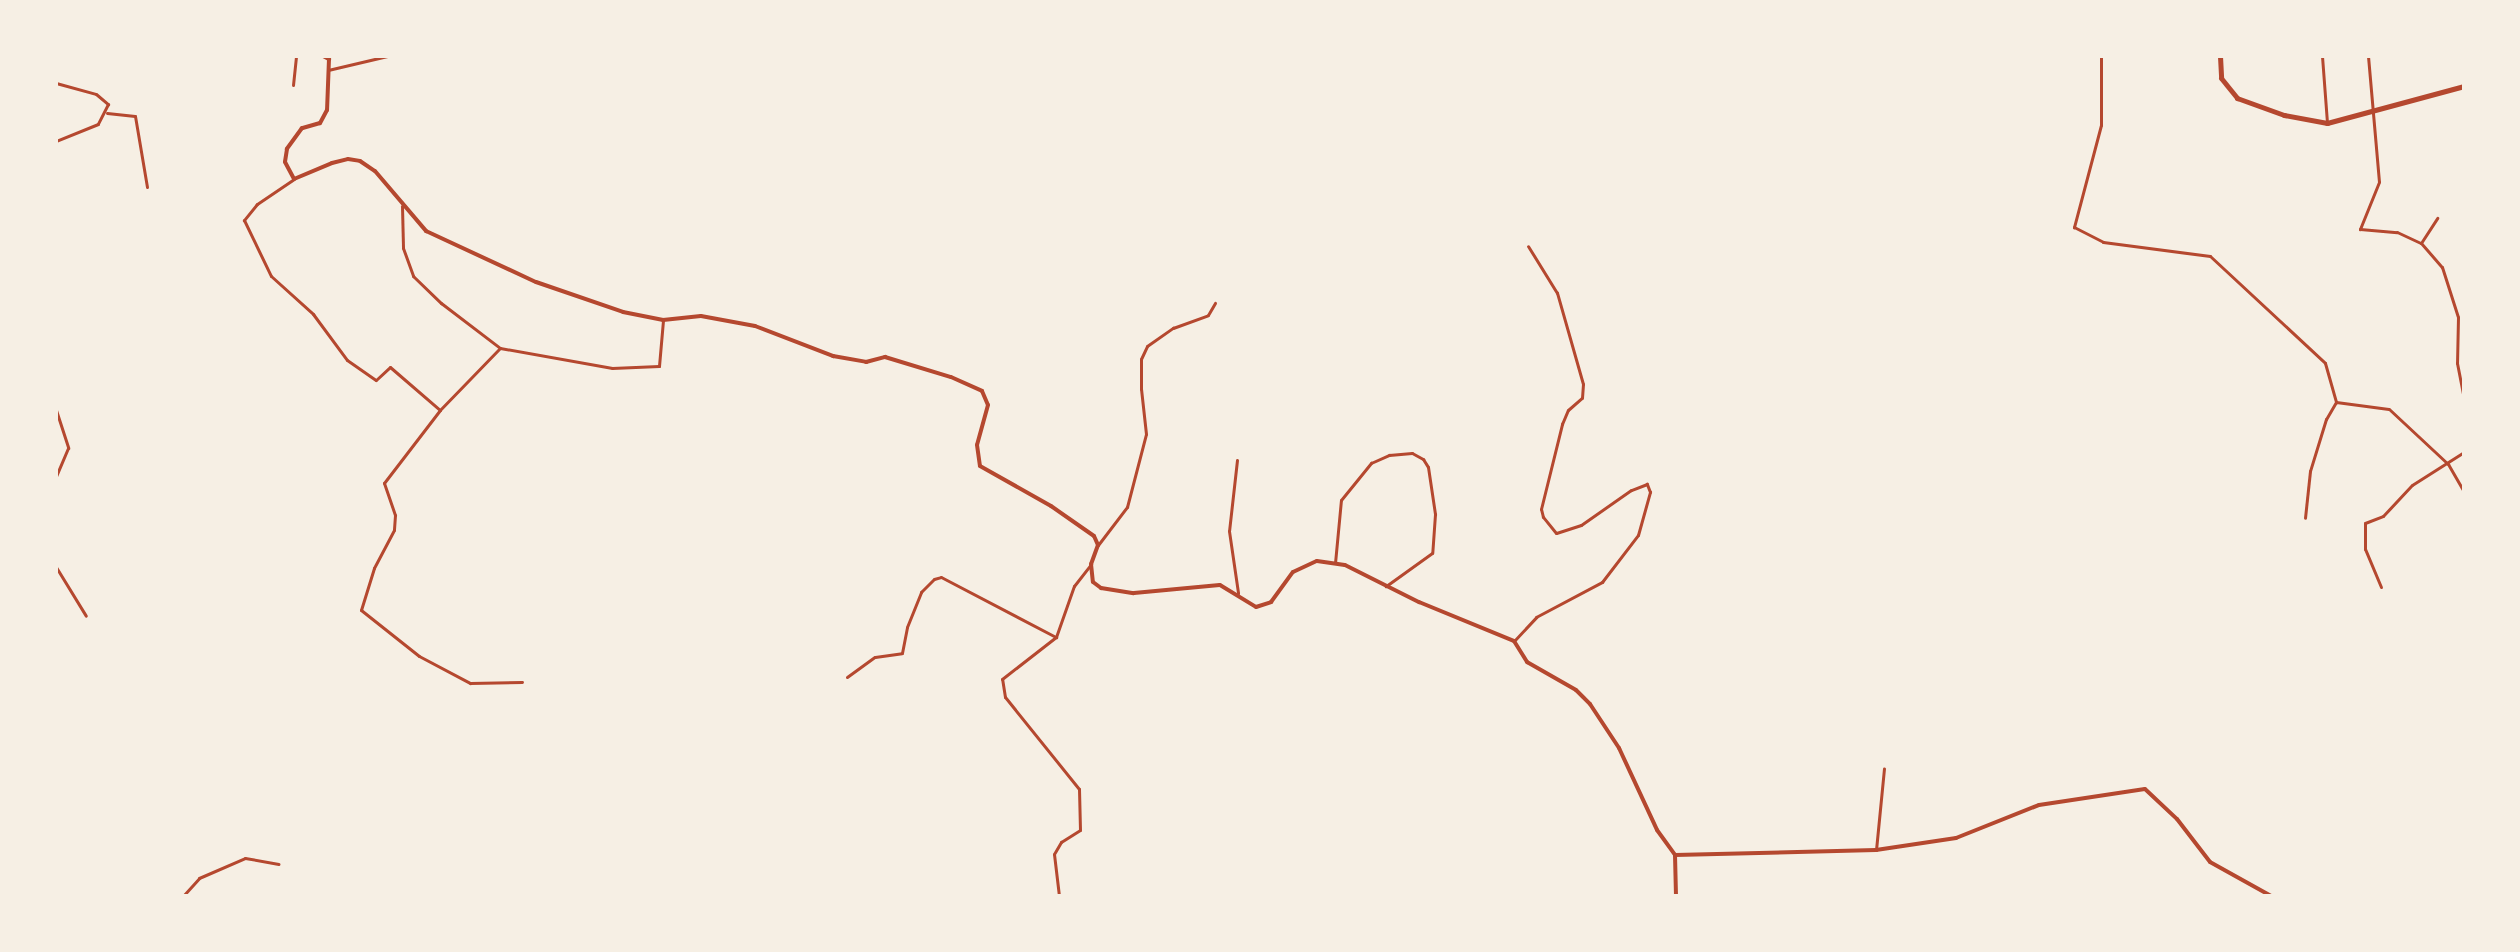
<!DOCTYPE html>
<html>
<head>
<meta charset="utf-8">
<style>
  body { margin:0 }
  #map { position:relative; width:2520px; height:952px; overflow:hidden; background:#f6efe4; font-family:"Asap Condensed",sans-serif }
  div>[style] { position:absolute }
  .minor>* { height:3px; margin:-1.5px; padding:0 1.5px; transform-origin:1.5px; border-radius:1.5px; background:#b5482f }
  .tertiary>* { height:4px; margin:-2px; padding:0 2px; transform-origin:2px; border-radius:2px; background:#b5482f }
  .secondary>* { height:5px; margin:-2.5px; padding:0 2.5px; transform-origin:2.5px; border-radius:2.5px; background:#b5482f }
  span { translate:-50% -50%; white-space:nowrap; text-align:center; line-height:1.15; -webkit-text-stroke:7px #f6efe4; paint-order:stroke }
  .frame { position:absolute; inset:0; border:58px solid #f6efe4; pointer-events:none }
</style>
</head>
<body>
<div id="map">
  <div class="minor">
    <i style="left:2101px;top:56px;width:69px;rotate:90deg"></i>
    <i style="left:2101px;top:125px;width:106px;rotate:104.8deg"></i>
    <i style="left:2074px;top:227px;width:33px;rotate:27deg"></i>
    <i style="left:2103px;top:242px;width:108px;rotate:7.5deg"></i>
    <i style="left:2210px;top:256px;width:157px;rotate:42.9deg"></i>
    <i style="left:2325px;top:363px;width:41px;rotate:74.2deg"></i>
    <i style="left:2336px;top:402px;width:20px;rotate:120deg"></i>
    <i style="left:2326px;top:419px;width:54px;rotate:107.1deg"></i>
    <i style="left:2310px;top:471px;width:47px;rotate:96.1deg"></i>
    <i style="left:2322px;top:56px;width:67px;rotate:85.7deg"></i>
    <i style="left:2368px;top:56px;width:126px;rotate:85deg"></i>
    <i style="left:2379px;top:182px;width:51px;rotate:112deg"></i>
    <i style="left:2360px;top:229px;width:37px;rotate:5deg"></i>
    <i style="left:2397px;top:232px;width:26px;rotate:25deg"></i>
    <i style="left:2421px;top:243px;width:32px;rotate:49deg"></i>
    <i style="left:2442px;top:267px;width:52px;rotate:72.3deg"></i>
    <i style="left:2458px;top:317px;width:46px;rotate:91.2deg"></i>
    <i style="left:2457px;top:363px;width:37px;rotate:79deg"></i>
    <i style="left:328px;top:70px;width:61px;rotate:-13.3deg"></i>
    <i style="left:56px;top:83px;width:41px;rotate:15.4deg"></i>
    <i style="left:96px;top:94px;width:16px;rotate:40deg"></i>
    <i style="left:108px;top:104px;width:22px;rotate:117deg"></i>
    <i style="left:98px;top:124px;width:45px;rotate:158deg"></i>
    <i style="left:293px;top:85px;width:29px;rotate:-84deg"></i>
    <i style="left:107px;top:113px;width:28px;rotate:6deg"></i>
    <i style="left:135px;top:116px;width:72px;rotate:80.4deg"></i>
    <i style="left:294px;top:179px;width:45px;rotate:146deg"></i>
    <i style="left:257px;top:204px;width:21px;rotate:129deg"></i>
    <i style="left:244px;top:220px;width:62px;rotate:64.3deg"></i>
    <i style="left:271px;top:276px;width:57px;rotate:42.1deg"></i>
    <i style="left:313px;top:314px;width:57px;rotate:53.5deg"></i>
    <i style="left:347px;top:360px;width:35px;rotate:35deg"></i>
    <i style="left:376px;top:380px;width:19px;rotate:-43deg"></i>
    <i style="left:390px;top:367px;width:66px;rotate:40.7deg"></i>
    <i style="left:402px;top:206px;width:42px;rotate:88.6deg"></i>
    <i style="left:403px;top:248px;width:30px;rotate:70deg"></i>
    <i style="left:413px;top:276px;width:39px;rotate:44deg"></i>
    <i style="left:441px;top:303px;width:74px;rotate:37.3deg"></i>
    <i style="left:500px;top:348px;width:114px;rotate:10.1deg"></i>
    <i style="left:612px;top:368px;width:47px;rotate:-2.4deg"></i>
    <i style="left:659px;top:366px;width:46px;rotate:-85deg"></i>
    <i style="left:2421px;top:243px;width:30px;rotate:-57deg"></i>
    <i style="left:500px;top:348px;width:86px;rotate:134.1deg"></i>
    <i style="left:440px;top:410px;width:92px;rotate:127.5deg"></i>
    <i style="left:384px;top:483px;width:34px;rotate:71deg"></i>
    <i style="left:395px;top:515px;width:15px;rotate:94deg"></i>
    <i style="left:394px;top:530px;width:43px;rotate:117.8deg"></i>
    <i style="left:374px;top:568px;width:44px;rotate:107.2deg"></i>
    <i style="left:361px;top:610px;width:74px;rotate:38.4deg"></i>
    <i style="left:419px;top:656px;width:58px;rotate:27.9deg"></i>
    <i style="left:470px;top:683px;width:52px;rotate:-1.1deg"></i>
    <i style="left:2336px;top:402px;width:53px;rotate:7.5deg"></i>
    <i style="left:2389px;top:409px;width:81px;rotate:43deg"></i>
    <i style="left:2448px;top:464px;width:32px;rotate:60deg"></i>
    <i style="left:56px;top:410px;width:40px;rotate:72deg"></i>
    <i style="left:68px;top:448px;width:30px;rotate:113deg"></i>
    <i style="left:1237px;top:460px;width:71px;rotate:96.4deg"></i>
    <i style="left:1229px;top:531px;width:63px;rotate:81.7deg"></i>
    <i style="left:1098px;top:545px;width:48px;rotate:-52.7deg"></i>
    <i style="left:1127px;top:507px;width:75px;rotate:-75.4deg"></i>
    <i style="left:1146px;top:434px;width:45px;rotate:-96.3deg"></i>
    <i style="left:1141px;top:389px;width:30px;rotate:-90deg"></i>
    <i style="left:1141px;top:359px;width:14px;rotate:-65deg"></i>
    <i style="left:1147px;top:346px;width:32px;rotate:-35deg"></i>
    <i style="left:1173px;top:328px;width:37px;rotate:-20deg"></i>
    <i style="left:1208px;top:315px;width:14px;rotate:-60deg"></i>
    <i style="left:1335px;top:563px;width:63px;rotate:-84.6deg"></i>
    <i style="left:1341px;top:500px;width:48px;rotate:-51deg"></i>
    <i style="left:1371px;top:463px;width:20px;rotate:-24deg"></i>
    <i style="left:1389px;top:455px;width:23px;rotate:-5deg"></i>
    <i style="left:1412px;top:453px;width:13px;rotate:29deg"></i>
    <i style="left:1423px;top:459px;width:9px;rotate:58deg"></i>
    <i style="left:1428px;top:467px;width:48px;rotate:81.5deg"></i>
    <i style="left:1435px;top:514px;width:39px;rotate:94deg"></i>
    <i style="left:1432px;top:553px;width:57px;rotate:144.3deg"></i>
    <i style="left:56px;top:567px;width:57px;rotate:58.5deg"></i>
    <i style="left:2381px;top:587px;width:41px;rotate:-112.8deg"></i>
    <i style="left:2365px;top:549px;width:26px;rotate:-90deg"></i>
    <i style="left:2365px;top:523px;width:19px;rotate:-21deg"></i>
    <i style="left:2383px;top:516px;width:42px;rotate:-46.9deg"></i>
    <i style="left:2412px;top:485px;width:62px;rotate:-32.4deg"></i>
    <i style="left:1514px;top:641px;width:33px;rotate:-47deg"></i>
    <i style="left:1536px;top:617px;width:75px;rotate:-27.9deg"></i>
    <i style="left:1602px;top:582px;width:59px;rotate:-52.5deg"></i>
    <i style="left:1638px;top:535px;width:45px;rotate:-74.4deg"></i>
    <i style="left:1650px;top:492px;width:9px;rotate:-111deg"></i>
    <i style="left:1647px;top:484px;width:17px;rotate:159deg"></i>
    <i style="left:1631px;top:490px;width:61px;rotate:145deg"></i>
    <i style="left:1581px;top:525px;width:26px;rotate:162deg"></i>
    <i style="left:1556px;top:533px;width:21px;rotate:-129deg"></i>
    <i style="left:1543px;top:517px;width:8px;rotate:-104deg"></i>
    <i style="left:1541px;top:509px;width:88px;rotate:-76.1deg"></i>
    <i style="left:1562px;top:424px;width:15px;rotate:-67deg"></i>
    <i style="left:1568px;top:410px;width:18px;rotate:-41deg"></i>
    <i style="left:1582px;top:398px;width:14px;rotate:-86deg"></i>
    <i style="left:1583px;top:384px;width:95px;rotate:-105.9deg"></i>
    <i style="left:1557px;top:293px;width:55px;rotate:-121.7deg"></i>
    <i style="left:847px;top:677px;width:34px;rotate:-36deg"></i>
    <i style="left:875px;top:657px;width:27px;rotate:-8deg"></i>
    <i style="left:902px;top:653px;width:26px;rotate:-79deg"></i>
    <i style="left:907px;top:627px;width:38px;rotate:-68deg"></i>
    <i style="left:921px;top:592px;width:18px;rotate:-45deg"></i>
    <i style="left:934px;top:579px;width:7px;rotate:-16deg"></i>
    <i style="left:941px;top:577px;width:130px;rotate:27.6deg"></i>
    <i style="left:1876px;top:850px;width:82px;rotate:-84.4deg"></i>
    <i style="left:183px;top:896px;width:24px;rotate:-48deg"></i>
    <i style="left:199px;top:878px;width:50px;rotate:-23.5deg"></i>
    <i style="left:245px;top:858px;width:34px;rotate:10deg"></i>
    <i style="left:1059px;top:896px;width:42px;rotate:-96.8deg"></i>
    <i style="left:1054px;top:854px;width:14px;rotate:-60deg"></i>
    <i style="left:1061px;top:842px;width:22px;rotate:-32deg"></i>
    <i style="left:1080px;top:830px;width:41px;rotate:-91.4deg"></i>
    <i style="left:1079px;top:789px;width:118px;rotate:-128.8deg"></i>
    <i style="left:1005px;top:697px;width:18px;rotate:-99deg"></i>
    <i style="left:1002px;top:679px;width:68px;rotate:-37.9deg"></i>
    <i style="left:1056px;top:637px;width:54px;rotate:-70.6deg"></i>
    <i style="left:1074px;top:586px;width:28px;rotate:-52deg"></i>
  </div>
  <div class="tertiary">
    <i style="left:323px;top:56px;width:7px;rotate:27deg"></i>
    <i style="left:329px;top:59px;width:51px;rotate:92.2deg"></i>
    <i style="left:327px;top:110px;width:15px;rotate:118deg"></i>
    <i style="left:320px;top:123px;width:19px;rotate:164deg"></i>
    <i style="left:302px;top:128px;width:26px;rotate:126deg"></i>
    <i style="left:287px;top:149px;width:13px;rotate:99deg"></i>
    <i style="left:285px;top:162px;width:19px;rotate:62deg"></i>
    <i style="left:294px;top:179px;width:41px;rotate:-22.8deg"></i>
    <i style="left:332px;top:163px;width:16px;rotate:-14deg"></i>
    <i style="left:348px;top:159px;width:12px;rotate:9deg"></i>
    <i style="left:360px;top:161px;width:18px;rotate:34deg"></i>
    <i style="left:375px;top:171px;width:79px;rotate:49.6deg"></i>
    <i style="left:426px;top:231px;width:121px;rotate:24.9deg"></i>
    <i style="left:536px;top:282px;width:92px;rotate:19deg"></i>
    <i style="left:623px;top:312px;width:41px;rotate:11.3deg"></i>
    <i style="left:663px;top:320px;width:38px;rotate:-6deg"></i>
    <i style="left:701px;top:316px;width:55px;rotate:10.5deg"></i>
    <i style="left:755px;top:326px;width:84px;rotate:21deg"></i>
    <i style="left:833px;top:356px;width:34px;rotate:10deg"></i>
    <i style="left:866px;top:362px;width:20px;rotate:-15deg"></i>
    <i style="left:885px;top:357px;width:69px;rotate:16.9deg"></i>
    <i style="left:951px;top:377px;width:34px;rotate:24deg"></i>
    <i style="left:982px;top:391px;width:15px;rotate:67deg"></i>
    <i style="left:988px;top:405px;width:41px;rotate:105.4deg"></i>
    <i style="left:977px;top:445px;width:21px;rotate:82deg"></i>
    <i style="left:980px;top:466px;width:81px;rotate:29.4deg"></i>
    <i style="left:1051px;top:506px;width:52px;rotate:34.9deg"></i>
    <i style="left:1094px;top:536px;width:10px;rotate:66deg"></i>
    <i style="left:1098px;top:545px;width:20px;rotate:110deg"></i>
    <i style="left:1091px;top:564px;width:18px;rotate:84deg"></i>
    <i style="left:1093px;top:582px;width:10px;rotate:37deg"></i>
    <i style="left:1101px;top:588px;width:33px;rotate:9deg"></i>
    <i style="left:1134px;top:593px;width:86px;rotate:-5.3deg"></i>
    <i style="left:1220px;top:585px;width:42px;rotate:31.4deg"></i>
    <i style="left:1256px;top:607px;width:16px;rotate:-18deg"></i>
    <i style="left:1271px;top:602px;width:37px;rotate:-54deg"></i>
    <i style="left:1293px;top:572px;width:26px;rotate:-25deg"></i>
    <i style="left:1317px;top:561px;width:28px;rotate:8deg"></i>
    <i style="left:1345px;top:565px;width:83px;rotate:26.6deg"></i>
    <i style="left:1419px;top:602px;width:103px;rotate:22.3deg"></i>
    <i style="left:1514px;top:641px;width:25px;rotate:58deg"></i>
    <i style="left:1527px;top:662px;width:56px;rotate:29.7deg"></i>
    <i style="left:1576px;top:690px;width:20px;rotate:45deg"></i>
    <i style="left:1590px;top:704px;width:53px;rotate:56.6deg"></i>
    <i style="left:1619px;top:748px;width:90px;rotate:65.1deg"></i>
    <i style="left:1657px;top:830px;width:31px;rotate:54deg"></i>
    <i style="left:1675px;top:855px;width:201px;rotate:-1.4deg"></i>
    <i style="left:1876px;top:850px;width:81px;rotate:-8.5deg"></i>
    <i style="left:1956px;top:838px;width:89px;rotate:-21.7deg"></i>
    <i style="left:2039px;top:805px;width:107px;rotate:-8.6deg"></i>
    <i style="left:2145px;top:789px;width:44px;rotate:43.2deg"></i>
    <i style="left:2177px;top:819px;width:54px;rotate:52.5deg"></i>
    <i style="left:2210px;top:862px;width:70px;rotate:29.1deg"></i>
    <i style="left:1675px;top:855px;width:41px;rotate:88.6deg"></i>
  </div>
  <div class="secondary">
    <i style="left:2220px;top:56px;width:22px;rotate:87deg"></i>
    <i style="left:2221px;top:78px;width:26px;rotate:51deg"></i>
    <i style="left:2237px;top:98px;width:50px;rotate:19.9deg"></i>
    <i style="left:2284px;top:115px;width:44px;rotate:10.5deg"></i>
    <i style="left:2327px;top:123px;width:142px;rotate:-15.1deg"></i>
  </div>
  <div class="frame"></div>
</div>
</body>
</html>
